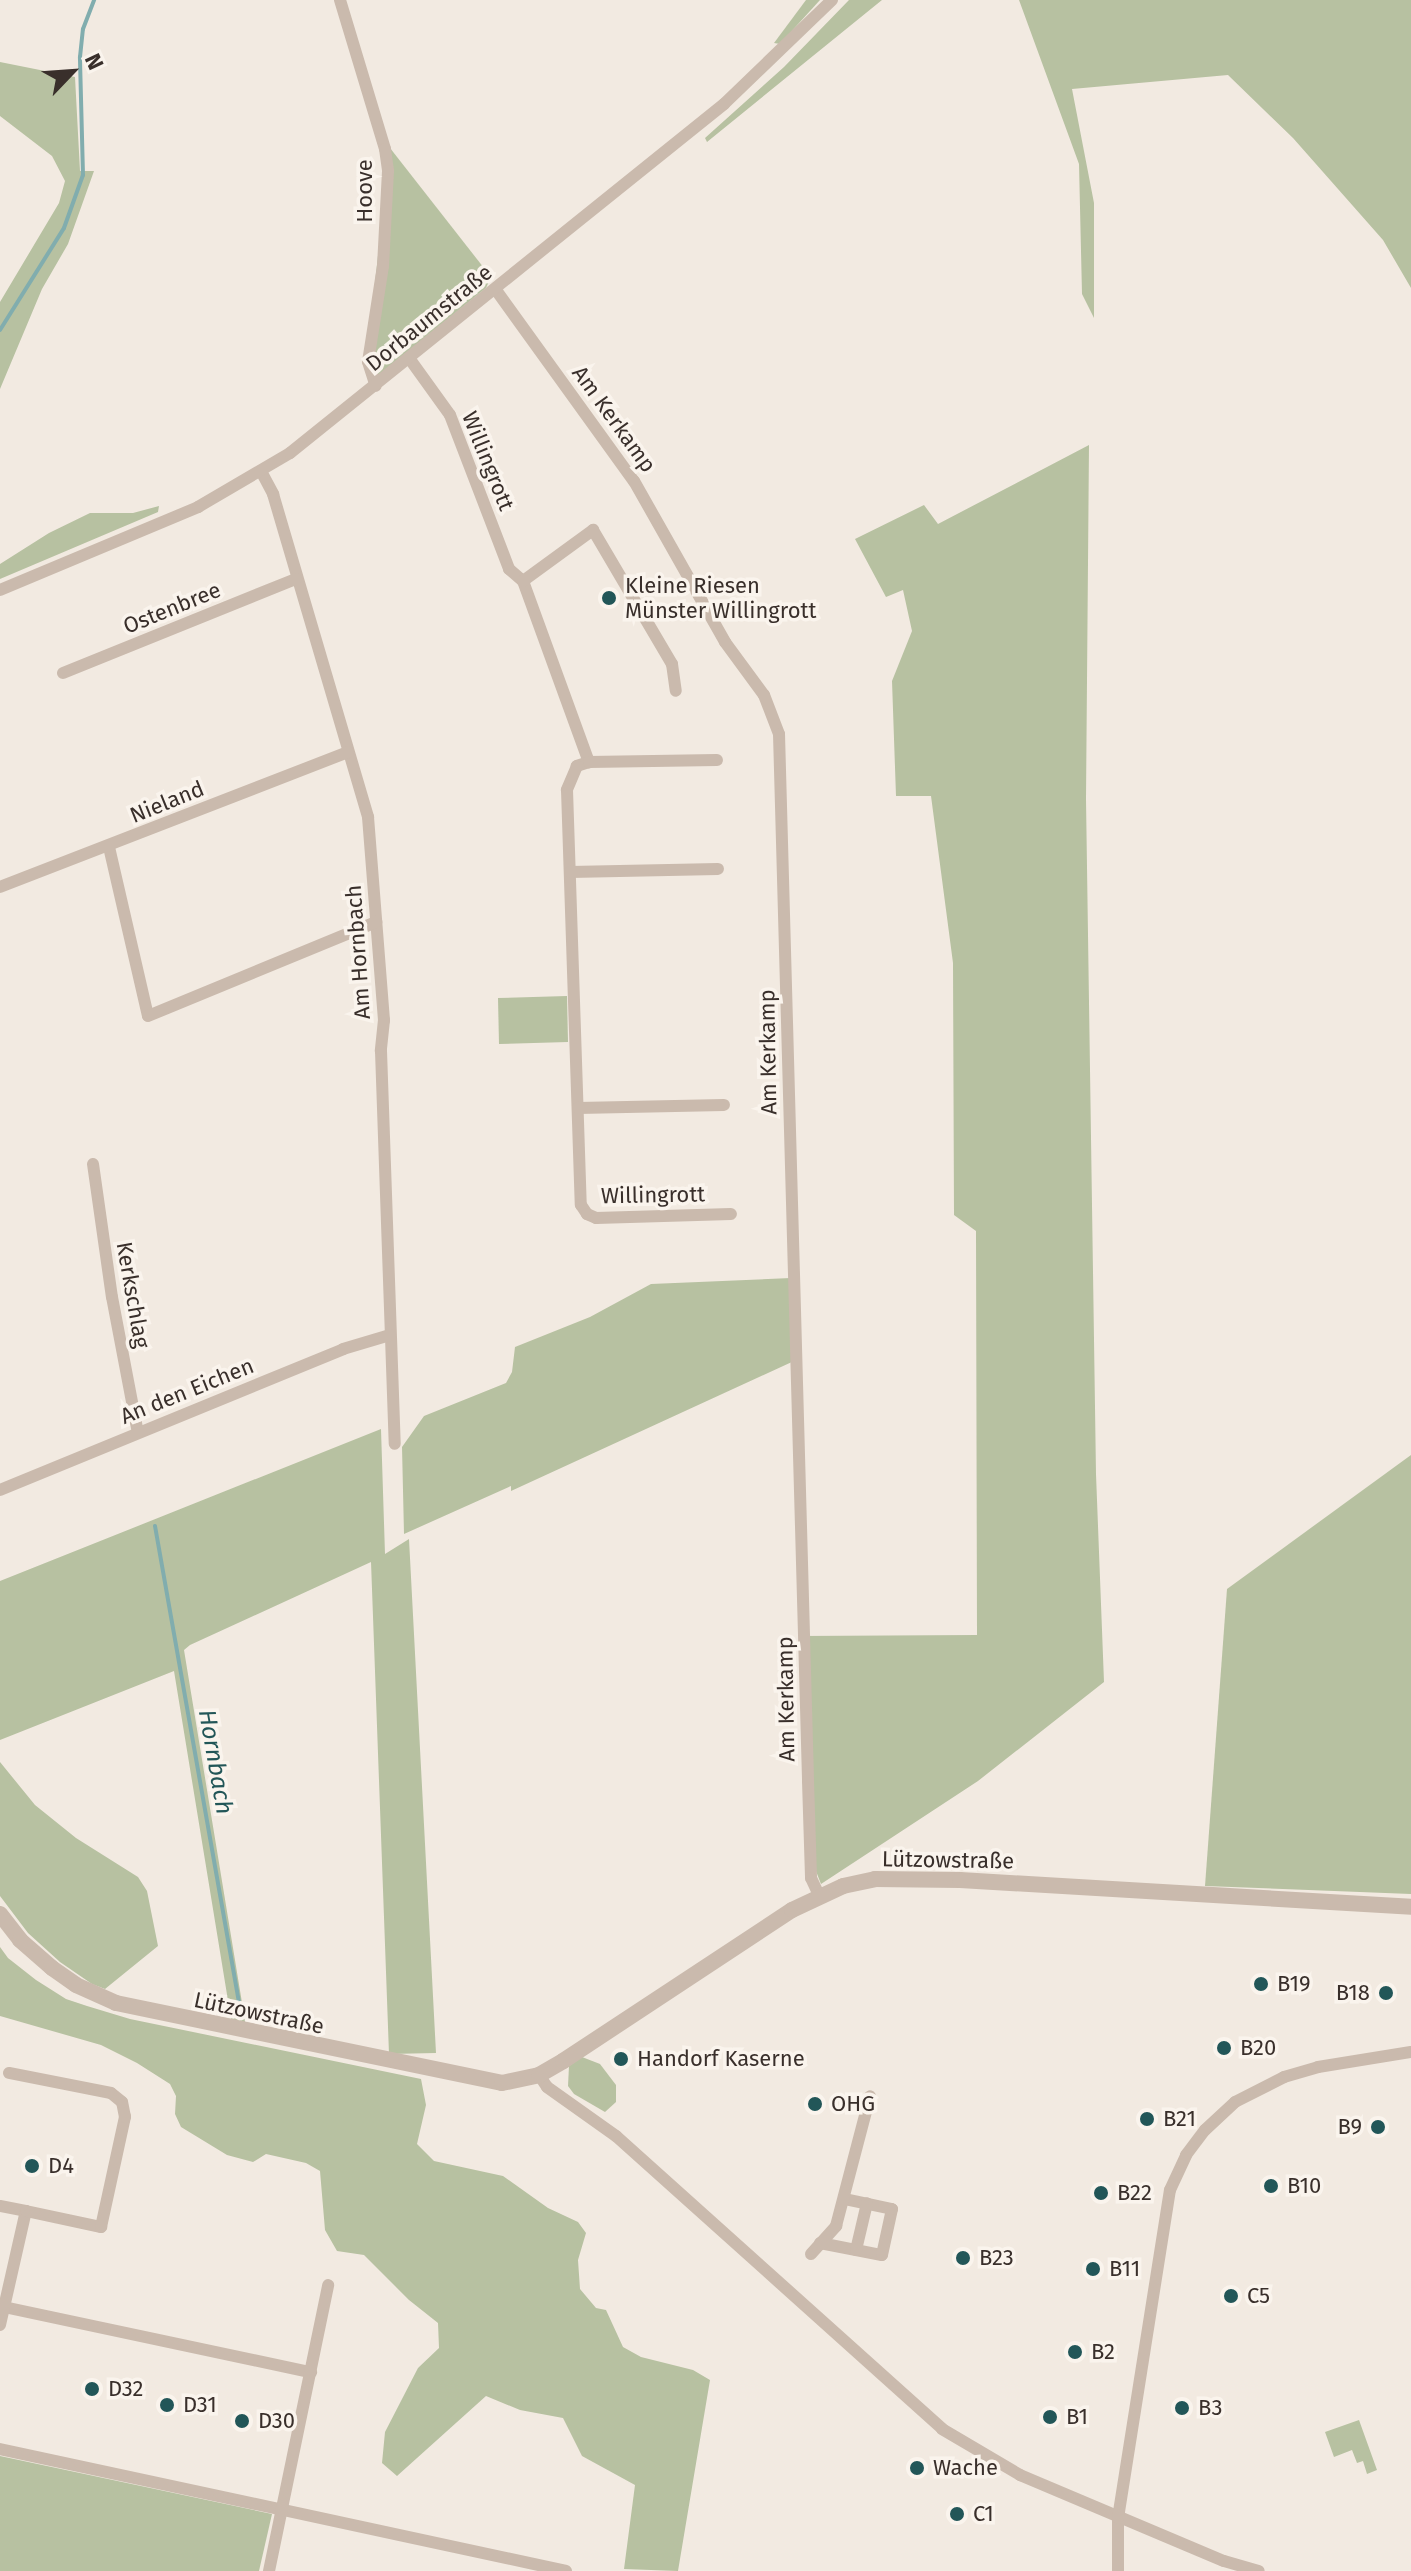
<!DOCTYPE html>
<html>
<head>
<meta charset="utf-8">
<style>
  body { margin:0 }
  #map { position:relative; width:1411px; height:2571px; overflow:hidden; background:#f2eae1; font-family:"Fira Sans",sans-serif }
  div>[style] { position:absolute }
  .green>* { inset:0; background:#b7c1a1 }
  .stream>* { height:4px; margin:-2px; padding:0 2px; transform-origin:2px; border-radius:2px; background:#81adae }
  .minor>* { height:12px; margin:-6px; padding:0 6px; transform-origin:6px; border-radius:6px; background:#cabaad }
  .tertiary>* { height:16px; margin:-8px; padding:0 8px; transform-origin:8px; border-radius:8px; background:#cabaad }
  .dots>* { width:22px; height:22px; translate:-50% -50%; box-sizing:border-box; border:4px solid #faf4ed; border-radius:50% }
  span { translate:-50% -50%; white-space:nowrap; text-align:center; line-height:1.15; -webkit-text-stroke:7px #faf4ed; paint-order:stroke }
  .street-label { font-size:22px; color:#392f2b }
  .poi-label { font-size:22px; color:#392f2b }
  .left { translate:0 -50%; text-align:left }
  .right { translate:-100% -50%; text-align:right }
  .water-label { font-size:24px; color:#225658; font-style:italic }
  .north { position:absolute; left:32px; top:32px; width:80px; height:80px; -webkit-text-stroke:6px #faf4ed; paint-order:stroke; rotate:65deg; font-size:22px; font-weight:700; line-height:32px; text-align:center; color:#392f2b }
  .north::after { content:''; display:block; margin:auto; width:28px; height:36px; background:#392f2b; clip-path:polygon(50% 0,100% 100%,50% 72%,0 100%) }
</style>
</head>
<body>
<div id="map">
  <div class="green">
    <i style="clip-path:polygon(806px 0,820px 0,780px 44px,774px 43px)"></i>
    <i style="clip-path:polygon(849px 0,882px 0,707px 142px,705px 138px,784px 67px)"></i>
    <i style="clip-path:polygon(1019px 0,1411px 0,1411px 288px,1383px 240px,1293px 138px,1228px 75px,1072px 89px,1094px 203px,1094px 318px,1082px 294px,1079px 164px)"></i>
    <i style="clip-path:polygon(0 62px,75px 77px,80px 171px,94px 171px,68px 244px,42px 289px,0 389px,0 302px,59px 203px,65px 181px,52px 156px,0 116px)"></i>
    <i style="clip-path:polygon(390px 148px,491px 277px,486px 288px,377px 377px,366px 363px)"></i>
    <i style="clip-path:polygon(1089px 445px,1086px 799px,1096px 1474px,1104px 1682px,978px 1781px,821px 1884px,814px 1866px,799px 1636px,977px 1635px,976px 1231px,954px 1215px,953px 963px,931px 796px,896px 796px,892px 681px,912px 631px,903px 590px,886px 597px,855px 539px,924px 505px,938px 524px)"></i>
    <i style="clip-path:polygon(159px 506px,158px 512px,0 579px,0 564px,49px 533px,90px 513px,133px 513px)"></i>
    <i style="clip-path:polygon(567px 996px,568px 1042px,499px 1044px,498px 998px)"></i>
    <i style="clip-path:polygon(791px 1278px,794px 1361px,511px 1491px,511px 1486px,404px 1534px,402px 1447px,424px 1416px,506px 1383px,512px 1372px,515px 1347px,590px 1317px,651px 1284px)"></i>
    <i style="clip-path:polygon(381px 1429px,385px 1554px,409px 1539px,436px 2053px,389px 2054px,371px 1562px,190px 1645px,184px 1650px,246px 2027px,232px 2025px,174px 1671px,0 1740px,0 1581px)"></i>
    <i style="clip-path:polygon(1411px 1455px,1411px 1894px,1205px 1886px,1227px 1589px)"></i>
    <i style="clip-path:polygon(0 1762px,35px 1805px,76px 1838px,138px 1877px,147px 1891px,158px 1946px,105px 1989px,92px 1984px,60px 1962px,28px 1933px,0 1896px)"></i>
    <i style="clip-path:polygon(0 1947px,8px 1958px,36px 1980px,66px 1999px,87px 2006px,130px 2019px,421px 2079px,426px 2105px,417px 2144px,434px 2161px,503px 2176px,548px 2208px,578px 2222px,586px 2233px,578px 2260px,580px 2289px,596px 2308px,606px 2310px,623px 2347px,641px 2357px,693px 2370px,710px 2380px,678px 2571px,624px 2569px,635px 2485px,582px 2456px,563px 2418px,520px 2410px,486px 2396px,397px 2476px,382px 2463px,385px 2432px,418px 2368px,439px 2348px,438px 2323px,409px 2300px,364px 2255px,337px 2251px,325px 2230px,320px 2171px,306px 2163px,266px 2154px,253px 2162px,227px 2155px,181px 2127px,175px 2114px,176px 2096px,170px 2084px,137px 2063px,101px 2045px,0 2016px)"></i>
    <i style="clip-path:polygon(582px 2057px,600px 2064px,616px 2085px,616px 2102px,605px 2112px,574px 2094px,568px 2086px,569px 2066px)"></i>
    <i style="clip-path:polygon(1359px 2420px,1377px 2470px,1367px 2474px,1363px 2461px,1357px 2463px,1352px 2450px,1334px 2457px,1325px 2432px)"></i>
    <i style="clip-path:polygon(0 2456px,272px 2514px,259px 2571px,0 2571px)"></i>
  </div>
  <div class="stream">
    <i style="left:0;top:330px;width:120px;rotate:-57.9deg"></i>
    <i style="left:64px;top:228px;width:56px;rotate:-70.3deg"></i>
    <i style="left:83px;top:175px;width:118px;rotate:-91.5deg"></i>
    <i style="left:80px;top:57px;width:28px;rotate:-84deg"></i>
    <i style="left:83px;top:29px;width:31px;rotate:-69deg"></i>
    <i style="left:155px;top:1526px;width:485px;rotate:80deg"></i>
  </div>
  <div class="minor">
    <i style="left:340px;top:0;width:156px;rotate:73.2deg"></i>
    <i style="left:385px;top:149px;width:22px;rotate:82deg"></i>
    <i style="left:388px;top:171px;width:95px;rotate:93deg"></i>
    <i style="left:383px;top:266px;width:97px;rotate:98.9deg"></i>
    <i style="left:368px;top:362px;width:25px;rotate:72deg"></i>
    <i style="left:496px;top:290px;width:236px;rotate:54.2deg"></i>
    <i style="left:634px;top:481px;width:185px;rotate:60.5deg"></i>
    <i style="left:725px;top:642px;width:66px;rotate:53.7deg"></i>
    <i style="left:764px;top:695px;width:42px;rotate:69deg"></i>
    <i style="left:779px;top:734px;width:1047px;rotate:88.41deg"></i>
    <i style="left:808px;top:1781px;width:97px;rotate:88.2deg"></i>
    <i style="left:811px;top:1878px;width:19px;rotate:65deg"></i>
    <i style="left:409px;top:358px;width:70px;rotate:54.3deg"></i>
    <i style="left:450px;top:415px;width:165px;rotate:69deg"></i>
    <i style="left:509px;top:569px;width:18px;rotate:41deg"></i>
    <i style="left:523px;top:581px;width:193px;rotate:70deg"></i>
    <i style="left:589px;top:762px;width:13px;rotate:162deg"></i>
    <i style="left:577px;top:766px;width:26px;rotate:113deg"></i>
    <i style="left:567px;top:790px;width:415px;rotate:88.1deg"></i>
    <i style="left:581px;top:1205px;width:11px;rotate:56deg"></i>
    <i style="left:587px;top:1214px;width:10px;rotate:24deg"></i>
    <i style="left:596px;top:1218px;width:135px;rotate:-1.7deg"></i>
    <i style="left:262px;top:473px;width:24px;rotate:62deg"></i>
    <i style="left:273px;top:494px;width:337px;rotate:73.6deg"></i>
    <i style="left:368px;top:817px;width:204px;rotate:85.5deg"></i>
    <i style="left:384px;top:1020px;width:31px;rotate:96deg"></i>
    <i style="left:381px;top:1051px;width:393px;rotate:88deg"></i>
    <i style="left:523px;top:581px;width:87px;rotate:-36.1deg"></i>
    <i style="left:593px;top:530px;width:156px;rotate:59.5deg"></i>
    <i style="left:672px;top:664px;width:27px;rotate:82deg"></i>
    <i style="left:0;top:590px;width:215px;rotate:-22.7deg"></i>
    <i style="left:198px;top:507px;width:107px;rotate:-30.4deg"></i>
    <i style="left:290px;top:453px;width:557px;rotate:-38.8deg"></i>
    <i style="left:724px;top:104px;width:150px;rotate:-43.9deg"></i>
    <i style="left:63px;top:673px;width:251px;rotate:-22deg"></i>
    <i style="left:589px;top:762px;width:128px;rotate:-0.9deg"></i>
    <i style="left:109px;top:847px;width:173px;rotate:77deg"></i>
    <i style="left:148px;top:1016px;width:247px;rotate:-22.4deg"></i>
    <i style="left:570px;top:872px;width:148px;rotate:-1.2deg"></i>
    <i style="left:0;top:887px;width:373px;rotate:-21.2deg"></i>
    <i style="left:578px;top:1108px;width:146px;rotate:-1.2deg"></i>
    <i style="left:93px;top:1164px;width:134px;rotate:81.9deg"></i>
    <i style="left:112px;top:1297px;width:138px;rotate:79.2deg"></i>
    <i style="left:0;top:1490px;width:371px;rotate:-22.3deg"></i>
    <i style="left:343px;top:1349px;width:49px;rotate:-16.6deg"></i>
    <i style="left:539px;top:2075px;width:14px;rotate:56deg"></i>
    <i style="left:547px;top:2087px;width:85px;rotate:35.4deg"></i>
    <i style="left:616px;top:2136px;width:438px;rotate:41.9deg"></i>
    <i style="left:942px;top:2429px;width:91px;rotate:30.5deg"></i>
    <i style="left:1020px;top:2475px;width:221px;rotate:22.9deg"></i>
    <i style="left:1224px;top:2561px;width:36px;rotate:16deg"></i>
    <i style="left:0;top:2206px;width:26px;rotate:11deg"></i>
    <i style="left:820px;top:2243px;width:63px;rotate:11deg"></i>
    <i style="left:882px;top:2255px;width:47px;rotate:-77.7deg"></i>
    <i style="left:892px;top:2209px;width:49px;rotate:-168.2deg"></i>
    <i style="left:856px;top:2250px;width:48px;rotate:-76.8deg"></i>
    <i style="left:811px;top:2254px;width:38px;rotate:-48deg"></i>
    <i style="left:836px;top:2226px;width:134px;rotate:-75.3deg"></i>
    <i style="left:4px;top:2307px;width:314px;rotate:12deg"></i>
    <i style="left:0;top:2325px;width:117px;rotate:-77.2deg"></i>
    <i style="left:26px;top:2211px;width:77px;rotate:12deg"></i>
    <i style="left:101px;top:2227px;width:113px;rotate:-77.7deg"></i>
    <i style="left:125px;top:2117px;width:15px;rotate:-101deg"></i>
    <i style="left:122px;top:2102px;width:14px;rotate:-141deg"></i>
    <i style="left:111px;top:2093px;width:104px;rotate:-168.9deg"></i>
    <i style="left:0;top:2449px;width:579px;rotate:12.16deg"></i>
    <i style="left:269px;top:2571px;width:292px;rotate:-78.3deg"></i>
    <i style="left:1118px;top:2571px;width:53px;rotate:-90deg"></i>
    <i style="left:1118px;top:2518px;width:332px;rotate:-81deg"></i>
    <i style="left:1170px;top:2190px;width:38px;rotate:-65deg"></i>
    <i style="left:1186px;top:2155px;width:31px;rotate:-53deg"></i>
    <i style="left:1205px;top:2130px;width:41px;rotate:-43deg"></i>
    <i style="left:1235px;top:2102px;width:55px;rotate:-27deg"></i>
    <i style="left:1284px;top:2077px;width:35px;rotate:-16deg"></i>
    <i style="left:1318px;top:2067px;width:94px;rotate:-9.2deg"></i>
  </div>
  <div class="tertiary">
    <i style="left:0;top:1914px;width:33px;rotate:52deg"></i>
    <i style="left:20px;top:1940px;width:43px;rotate:41.2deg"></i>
    <i style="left:52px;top:1968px;width:29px;rotate:35deg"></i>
    <i style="left:76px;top:1985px;width:44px;rotate:24.2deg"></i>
    <i style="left:116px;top:2003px;width:394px;rotate:11.7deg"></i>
    <i style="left:502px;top:2083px;width:38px;rotate:-12deg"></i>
    <i style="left:539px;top:2075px;width:28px;rotate:-30deg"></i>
    <i style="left:563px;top:2061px;width:274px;rotate:-33.4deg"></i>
    <i style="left:792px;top:1910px;width:56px;rotate:-25.2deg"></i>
    <i style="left:843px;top:1886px;width:33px;rotate:-12deg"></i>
    <i style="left:875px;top:1879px;width:85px;rotate:0.7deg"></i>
    <i style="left:960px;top:1880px;width:452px;rotate:3.4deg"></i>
  </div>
  <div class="dots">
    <i style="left:609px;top:598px;background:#225658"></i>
    <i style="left:1261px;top:1984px;background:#225658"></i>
    <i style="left:1386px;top:1993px;background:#225658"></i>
    <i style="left:1224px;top:2048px;background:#225658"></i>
    <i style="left:621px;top:2059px;background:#225658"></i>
    <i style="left:815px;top:2104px;background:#225658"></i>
    <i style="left:1147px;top:2119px;background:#225658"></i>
    <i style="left:1378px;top:2127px;background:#225658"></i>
    <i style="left:32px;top:2166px;background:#225658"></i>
    <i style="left:1271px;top:2186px;background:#225658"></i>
    <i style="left:1101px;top:2193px;background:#225658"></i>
    <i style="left:963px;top:2258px;background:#225658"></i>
    <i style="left:1093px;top:2269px;background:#225658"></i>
    <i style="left:1231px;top:2296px;background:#225658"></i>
    <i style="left:1075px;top:2352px;background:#225658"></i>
    <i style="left:92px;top:2389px;background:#225658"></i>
    <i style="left:167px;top:2405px;background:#225658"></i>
    <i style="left:1182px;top:2408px;background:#225658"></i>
    <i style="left:1050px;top:2417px;background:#225658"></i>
    <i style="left:242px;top:2421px;background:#225658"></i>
    <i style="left:917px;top:2468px;background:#225658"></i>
    <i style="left:957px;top:2514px;background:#225658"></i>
  </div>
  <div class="street-label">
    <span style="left:365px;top:191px;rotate:-90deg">Hoove</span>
    <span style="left:429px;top:318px;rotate:-39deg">Dorbaumstraße</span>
    <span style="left:614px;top:419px;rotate:54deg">Am Kerkamp</span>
    <span style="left:488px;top:461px;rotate:68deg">Willingrott</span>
    <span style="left:172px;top:608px;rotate:-22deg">Ostenbree</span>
    <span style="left:167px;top:802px;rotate:-22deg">Nieland</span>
    <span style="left:358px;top:952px;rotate:-94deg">Am Hornbach</span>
    <span style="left:768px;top:1052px;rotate:-91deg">Am Kerkamp</span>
    <span style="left:653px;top:1195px;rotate:-1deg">Willingrott</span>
    <span style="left:133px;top:1295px;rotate:80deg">Kerkschlag</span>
    <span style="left:187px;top:1391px;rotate:-22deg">An den Eichen</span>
    <span style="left:786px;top:1699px;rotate:-91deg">Am Kerkamp</span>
    <span style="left:948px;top:1860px;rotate:1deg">Lützowstraße</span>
    <span style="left:259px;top:2013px;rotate:12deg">Lützowstraße</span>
  </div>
  <div class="poi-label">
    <span class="left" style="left:625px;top:598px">Kleine Riesen<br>Münster Willingrott</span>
    <span class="left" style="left:1277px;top:1984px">B19</span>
    <span class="right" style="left:1370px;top:1993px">B18</span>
    <span class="left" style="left:1240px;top:2048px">B20</span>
    <span class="left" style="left:637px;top:2059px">Handorf Kaserne</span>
    <span class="left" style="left:831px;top:2104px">OHG</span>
    <span class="left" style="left:1163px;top:2119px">B21</span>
    <span class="right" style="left:1362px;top:2127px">B9</span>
    <span class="left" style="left:48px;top:2166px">D4</span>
    <span class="left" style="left:1287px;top:2186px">B10</span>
    <span class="left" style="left:1117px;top:2193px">B22</span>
    <span class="left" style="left:979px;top:2258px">B23</span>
    <span class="left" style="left:1109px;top:2269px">B11</span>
    <span class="left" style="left:1247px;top:2296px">C5</span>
    <span class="left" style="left:1091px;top:2352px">B2</span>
    <span class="left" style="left:108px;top:2389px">D32</span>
    <span class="left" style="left:183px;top:2405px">D31</span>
    <span class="left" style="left:1198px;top:2408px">B3</span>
    <span class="left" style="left:1066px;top:2417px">B1</span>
    <span class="left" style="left:258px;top:2421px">D30</span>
    <span class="left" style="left:933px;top:2468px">Wache</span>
    <span class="left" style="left:973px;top:2514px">C1</span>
  </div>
  <div class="water-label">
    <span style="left:215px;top:1762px;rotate:80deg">Hornbach</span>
  </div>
  <div class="north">N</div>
</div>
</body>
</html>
